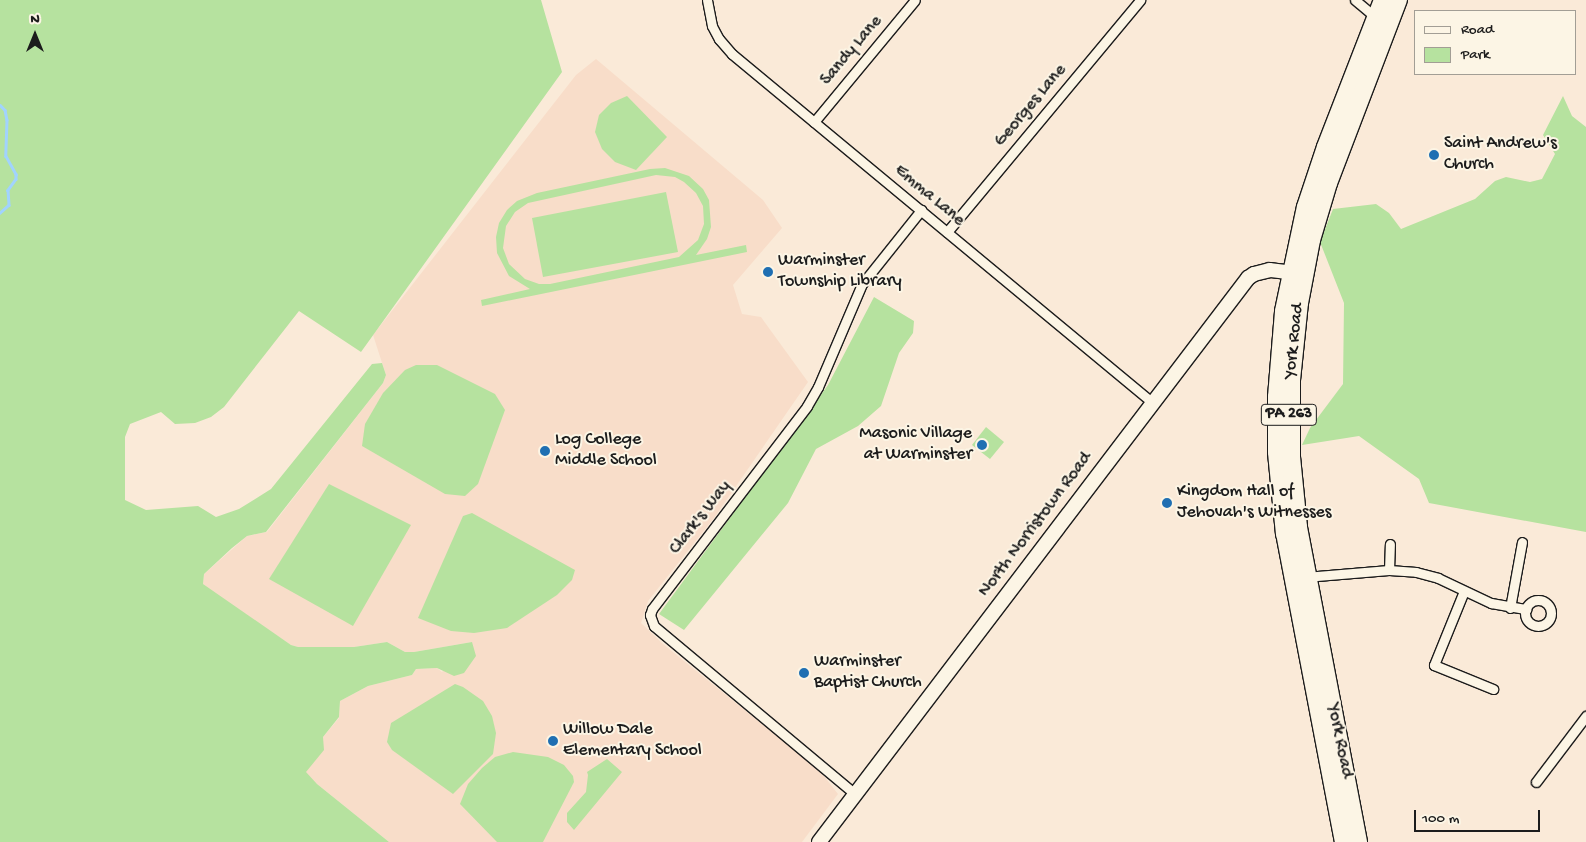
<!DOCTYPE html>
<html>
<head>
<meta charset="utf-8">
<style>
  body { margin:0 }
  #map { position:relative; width:1586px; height:842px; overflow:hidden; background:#faead8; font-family:"Gochi Hand",sans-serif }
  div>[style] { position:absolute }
  .built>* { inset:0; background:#f8ddc9 }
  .green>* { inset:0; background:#b6e29f }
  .stream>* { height:2.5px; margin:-1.25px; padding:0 1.25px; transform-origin:1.25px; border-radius:1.25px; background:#a1d3fe }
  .roads { filter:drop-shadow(1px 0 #1c1c1c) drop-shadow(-1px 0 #1c1c1c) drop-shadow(0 1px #1c1c1c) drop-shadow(0 -1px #1c1c1c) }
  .street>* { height:9px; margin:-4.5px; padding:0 4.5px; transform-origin:4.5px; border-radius:4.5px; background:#fcf5e5 }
  .street>.ring { margin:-4.5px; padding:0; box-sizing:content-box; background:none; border:9px solid #fcf5e5; border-radius:50% }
  .secondary>* { height:14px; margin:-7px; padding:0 7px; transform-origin:7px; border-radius:7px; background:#fcf5e5 }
  .highway>* { height:18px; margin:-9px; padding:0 9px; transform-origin:9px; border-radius:9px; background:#fcf5e5 }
  .dots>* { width:14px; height:14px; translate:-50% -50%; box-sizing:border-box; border:2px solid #fcf5e5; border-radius:50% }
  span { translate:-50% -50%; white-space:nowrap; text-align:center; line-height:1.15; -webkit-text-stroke:4px #fcf5e5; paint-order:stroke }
  .shield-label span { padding:1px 4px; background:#fcf5e5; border:1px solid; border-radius:4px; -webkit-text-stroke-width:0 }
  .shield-label { font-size:16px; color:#1c1c1c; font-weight:700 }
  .street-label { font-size:18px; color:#1c1c1c }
  .poi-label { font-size:18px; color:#1c1c1c }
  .left { translate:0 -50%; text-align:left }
  .right { translate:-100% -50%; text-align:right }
  .legend { position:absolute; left:1414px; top:10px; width:162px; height:65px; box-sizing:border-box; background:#fcf5e5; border:1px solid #a29e95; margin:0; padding:6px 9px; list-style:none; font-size:15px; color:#1c1c1c }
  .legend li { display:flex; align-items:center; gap:10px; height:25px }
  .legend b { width:25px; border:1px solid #a29e95 }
  .north { position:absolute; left:10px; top:10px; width:50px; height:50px; -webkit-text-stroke:4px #fcf5e5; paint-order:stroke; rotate:0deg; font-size:14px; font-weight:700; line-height:20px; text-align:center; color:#1c1c1c }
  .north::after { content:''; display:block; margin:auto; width:18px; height:22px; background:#1c1c1c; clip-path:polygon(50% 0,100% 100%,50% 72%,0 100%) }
  .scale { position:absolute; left:1414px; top:810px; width:126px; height:22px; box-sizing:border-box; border:2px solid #1c1c1c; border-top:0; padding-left:6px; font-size:15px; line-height:18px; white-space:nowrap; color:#1c1c1c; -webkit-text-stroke:4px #fcf5e5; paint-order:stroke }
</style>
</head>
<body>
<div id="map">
  <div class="built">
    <i style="clip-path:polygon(596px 59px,763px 200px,782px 228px,733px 285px,742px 314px,761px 317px,808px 382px,714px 518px,648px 601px,641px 623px,663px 644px,820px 771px,838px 794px,802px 842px,389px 842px,317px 784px,305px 772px,323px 745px,323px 737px,339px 718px,340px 701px,368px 686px,412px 675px,416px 669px,437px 668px,442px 672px,472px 642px,414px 652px,405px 652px,387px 642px,354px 647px,298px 647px,291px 645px,207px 588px,203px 584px,204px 574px,247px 536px,267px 532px,383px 383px,386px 375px,373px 335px,576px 75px)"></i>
  </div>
  <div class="green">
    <i style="clip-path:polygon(0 0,541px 0,562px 72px,361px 352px,299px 311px,224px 407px,211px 417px,195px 423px,175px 424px,161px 412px,130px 424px,125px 437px,125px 500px,146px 510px,198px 506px,216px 517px,239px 509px,271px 489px,372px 364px,382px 363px,386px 375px,383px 383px,266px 532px,247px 536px,232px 548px,204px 574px,203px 584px,291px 645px,298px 647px,354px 647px,387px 642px,405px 652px,414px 652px,472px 642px,476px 656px,464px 673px,454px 676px,437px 668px,416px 669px,412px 675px,368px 686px,340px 701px,339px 717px,323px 737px,324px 750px,306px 772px,317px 784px,389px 842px,0 842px)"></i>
    <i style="clip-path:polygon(627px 96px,667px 137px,636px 170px,615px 162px,602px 149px,595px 132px,599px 115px,611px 103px)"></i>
    <i style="clip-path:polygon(1563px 96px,1572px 116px,1586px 127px,1586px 532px,1429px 503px,1419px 479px,1359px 436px,1302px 445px,1310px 428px,1343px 384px,1344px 303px,1320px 242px,1333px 209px,1376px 204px,1389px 213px,1401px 229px,1475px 199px,1495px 181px,1506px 177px,1530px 182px,1542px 179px,1555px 154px,1543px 135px)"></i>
    <i style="clip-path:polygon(evenodd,665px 168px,689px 176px,703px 189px,709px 200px,711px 227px,707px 239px,696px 255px,746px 245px,747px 252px,482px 306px,481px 300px,530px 289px,509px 276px,497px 253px,496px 237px,499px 223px,507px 210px,517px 201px,537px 193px,650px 169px,665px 168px,656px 175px,675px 177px,684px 182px,696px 193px,703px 206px,704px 224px,698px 240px,679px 257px,550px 284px,539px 284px,525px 279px,509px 264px,503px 248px,506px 226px,515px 212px,528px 203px,656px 175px)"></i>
    <i style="clip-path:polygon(666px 192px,678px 252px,543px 277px,532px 218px)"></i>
    <i style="clip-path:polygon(874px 297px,914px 321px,913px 333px,899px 353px,881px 406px,858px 426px,816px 449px,788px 503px,684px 630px,659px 614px,828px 385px)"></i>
    <i style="clip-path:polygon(416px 365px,437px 365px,495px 394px,505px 410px,478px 484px,465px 496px,445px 494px,362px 446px,365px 424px,383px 393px,405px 370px)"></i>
    <i style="clip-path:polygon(986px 427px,1004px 442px,990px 459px,972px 445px)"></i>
    <i style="clip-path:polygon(329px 484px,411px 525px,353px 626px,269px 579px)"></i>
    <i style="clip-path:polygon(472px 513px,575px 570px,572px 580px,557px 595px,507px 628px,474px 633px,451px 631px,418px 618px,463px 516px)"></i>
    <i style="clip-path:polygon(455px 684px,463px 687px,483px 701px,492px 716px,496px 733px,493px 754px,453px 794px,392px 750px,387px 742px,391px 723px)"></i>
    <i style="clip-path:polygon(513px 752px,548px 757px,564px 765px,573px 776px,574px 782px,543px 842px,497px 842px,460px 804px,468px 784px,482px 768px,495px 757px)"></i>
    <i style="clip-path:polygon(607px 759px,622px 772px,574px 830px,567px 822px,567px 813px,586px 792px,588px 775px,587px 772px)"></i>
  </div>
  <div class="stream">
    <i style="left:0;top:105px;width:7px;rotate:45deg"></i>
    <i style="left:5px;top:110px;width:10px;rotate:79deg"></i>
    <i style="left:7px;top:120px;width:36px;rotate:92deg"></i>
    <i style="left:6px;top:156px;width:21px;rotate:61deg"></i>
    <i style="left:16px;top:174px;width:5px;rotate:90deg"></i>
    <i style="left:16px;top:179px;width:14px;rotate:126deg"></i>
    <i style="left:8px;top:190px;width:15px;rotate:86deg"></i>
    <i style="left:9px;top:205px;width:12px;rotate:138deg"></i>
  </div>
  <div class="roads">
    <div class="street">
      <i style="left:707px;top:0;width:26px;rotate:79deg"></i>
      <i style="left:712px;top:26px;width:15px;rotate:62deg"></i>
      <i style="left:719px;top:39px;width:20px;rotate:49deg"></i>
      <i style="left:732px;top:54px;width:547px;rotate:39.66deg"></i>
      <i style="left:1355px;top:0;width:30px;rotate:40deg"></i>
      <i style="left:814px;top:122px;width:158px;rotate:-50.4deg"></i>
      <i style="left:947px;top:232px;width:302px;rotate:-50.2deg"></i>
      <i style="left:1389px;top:570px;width:26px;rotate:-88deg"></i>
      <i style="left:1305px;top:577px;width:84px;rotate:-4.8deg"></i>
      <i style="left:1389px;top:570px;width:27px;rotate:4deg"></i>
      <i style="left:1416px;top:572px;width:23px;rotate:15deg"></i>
      <i style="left:1438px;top:578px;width:59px;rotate:25.3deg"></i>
      <i style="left:1491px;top:603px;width:36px;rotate:10deg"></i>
      <i style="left:1464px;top:591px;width:80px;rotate:112.1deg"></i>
      <i style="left:1434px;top:665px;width:64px;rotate:22.1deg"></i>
      <i class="ring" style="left:1525px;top:600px;width:17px;height:17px"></i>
      <i style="left:1510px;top:608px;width:67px;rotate:-79.7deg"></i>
      <i style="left:1536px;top:782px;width:83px;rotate:-52.9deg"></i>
      <i style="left:855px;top:794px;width:262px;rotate:-140.1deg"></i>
      <i style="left:654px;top:626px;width:12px;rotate:-110deg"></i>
      <i style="left:650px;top:615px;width:6px;rotate:-72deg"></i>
      <i style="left:652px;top:609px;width:255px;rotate:-52.6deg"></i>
      <i style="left:807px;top:406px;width:22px;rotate:-60deg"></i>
      <i style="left:818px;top:387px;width:112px;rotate:-66.9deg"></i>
      <i style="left:862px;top:284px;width:95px;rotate:-51.4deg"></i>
    </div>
    <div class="secondary">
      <i style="left:819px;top:842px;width:709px;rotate:-52.74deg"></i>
      <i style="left:1248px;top:278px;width:7px;rotate:-34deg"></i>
      <i style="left:1254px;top:274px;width:16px;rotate:-14deg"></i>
      <i style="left:1270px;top:270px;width:31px;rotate:7deg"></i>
    </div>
    <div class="highway">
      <i style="left:1344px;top:842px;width:314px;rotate:-100.8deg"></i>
      <i style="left:1285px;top:534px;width:82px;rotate:-95.6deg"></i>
      <i style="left:1277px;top:452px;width:55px;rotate:-90deg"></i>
      <i style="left:1277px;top:397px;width:86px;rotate:-85.3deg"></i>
      <i style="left:1284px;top:311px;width:106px;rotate:-78.1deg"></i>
      <i style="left:1306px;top:207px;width:63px;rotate:-71.6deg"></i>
      <i style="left:1326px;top:147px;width:158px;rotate:-68.8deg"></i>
      <i style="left:1358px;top:842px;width:321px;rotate:-100.8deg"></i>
      <i style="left:1298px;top:527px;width:70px;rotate:-95.7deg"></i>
      <i style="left:1291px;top:457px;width:77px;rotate:-90deg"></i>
      <i style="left:1291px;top:380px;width:77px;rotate:-84.1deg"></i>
      <i style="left:1299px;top:303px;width:64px;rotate:-79.2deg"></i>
      <i style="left:1311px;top:240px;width:59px;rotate:-73.4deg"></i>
      <i style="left:1328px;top:183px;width:196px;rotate:-69.1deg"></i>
    </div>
  </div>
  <div class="dots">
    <i style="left:1434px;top:155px;background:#1f6fb2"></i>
    <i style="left:768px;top:272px;background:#1f6fb2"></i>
    <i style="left:982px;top:445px;background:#1f6fb2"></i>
    <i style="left:545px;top:451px;background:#1f6fb2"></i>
    <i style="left:1167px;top:503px;background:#1f6fb2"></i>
    <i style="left:804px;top:673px;background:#1f6fb2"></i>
    <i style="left:553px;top:741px;background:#1f6fb2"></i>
  </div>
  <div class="shield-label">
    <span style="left:1289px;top:415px">PA 263</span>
  </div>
  <div class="street-label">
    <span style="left:852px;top:51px;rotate:-50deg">Sandy Lane</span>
    <span style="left:1031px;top:106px;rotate:-50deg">Georges Lane</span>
    <span style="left:929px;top:196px;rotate:40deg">Emma Lane</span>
    <span style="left:1295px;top:341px;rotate:-84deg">York Road</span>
    <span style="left:701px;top:518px;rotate:-52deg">Clark's Way</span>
    <span style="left:1036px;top:525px;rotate:-53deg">North Norristown Road</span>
    <span style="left:1339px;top:741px;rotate:79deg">York Road</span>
  </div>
  <div class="poi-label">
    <span class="left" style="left:1444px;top:155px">Saint Andrew's<br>Church</span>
    <span class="left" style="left:778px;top:272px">Warminster<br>Township Library</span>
    <span class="right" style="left:972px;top:445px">Masonic Village<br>at Warminster</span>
    <span class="left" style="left:555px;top:451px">Log College<br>Middle School</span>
    <span class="left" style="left:1177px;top:503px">Kingdom Hall of<br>Jehovah's Witnesses</span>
    <span class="left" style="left:814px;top:673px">Warminster<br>Baptist Church</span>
    <span class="left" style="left:563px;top:741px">Willow Dale<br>Elementary School</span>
  </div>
  <ul class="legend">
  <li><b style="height:6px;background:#fcf5e5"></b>Road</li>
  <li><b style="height:14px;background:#b6e29f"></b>Park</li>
  </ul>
  <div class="north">N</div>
  <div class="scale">100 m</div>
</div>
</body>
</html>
